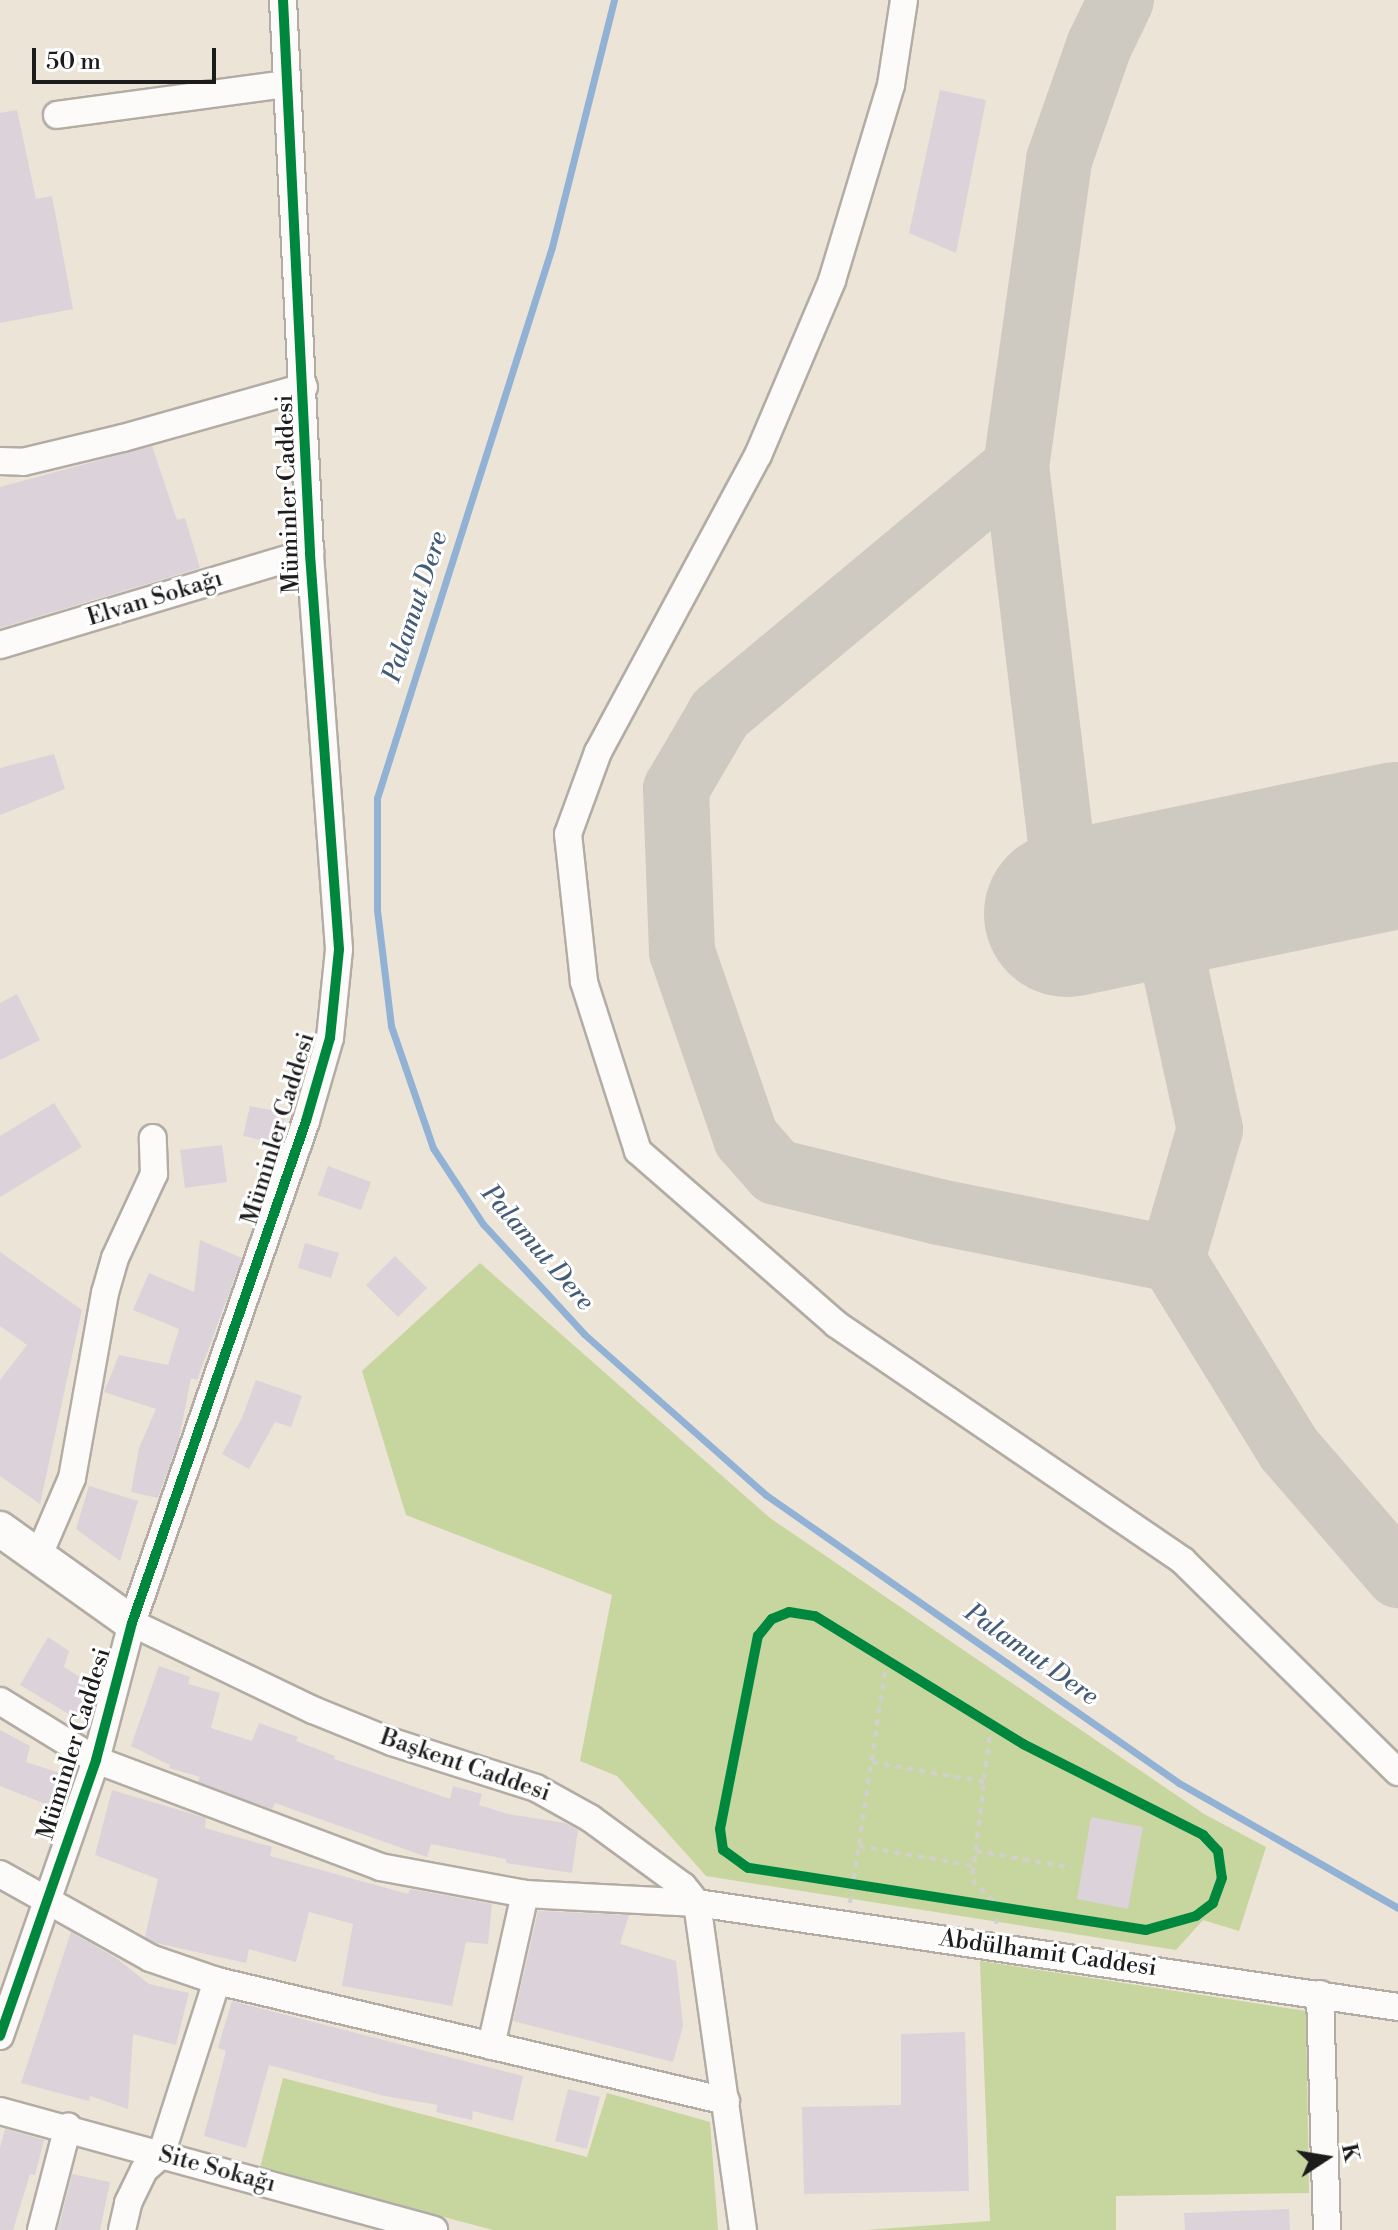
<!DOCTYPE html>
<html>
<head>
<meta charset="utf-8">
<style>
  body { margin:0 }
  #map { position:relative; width:1398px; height:2230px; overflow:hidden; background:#ece4d6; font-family:"Libre Bodoni",serif }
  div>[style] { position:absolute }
  .green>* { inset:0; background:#c7d59f }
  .stream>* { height:7px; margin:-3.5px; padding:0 3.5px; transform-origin:3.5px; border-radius:3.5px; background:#92b2d5 }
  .taxiway>* { height:66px; margin:-33px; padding:0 33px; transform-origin:33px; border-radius:33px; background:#cec9c1 }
  .runway>* { height:166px; margin:-83px; padding:0 83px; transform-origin:83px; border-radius:83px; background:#cec9c1 }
  .building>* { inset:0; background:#dcd2da }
  .path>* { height:4px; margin-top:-2px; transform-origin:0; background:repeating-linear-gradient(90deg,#d2d0cc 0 6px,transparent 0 12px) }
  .roads { filter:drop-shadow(2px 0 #b2aca4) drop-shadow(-2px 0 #b2aca4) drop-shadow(0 2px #b2aca4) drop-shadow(0 -2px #b2aca4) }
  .minor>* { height:26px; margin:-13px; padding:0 13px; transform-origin:13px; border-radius:13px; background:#fcfbf9 }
  .major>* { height:34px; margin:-17px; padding:0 17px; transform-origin:17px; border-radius:17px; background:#fcfbf9 }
  .cycleway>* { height:10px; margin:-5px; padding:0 5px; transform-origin:5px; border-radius:5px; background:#00873e }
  span { translate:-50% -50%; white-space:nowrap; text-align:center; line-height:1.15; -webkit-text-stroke:6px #fff; paint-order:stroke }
  .street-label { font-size:24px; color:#1c1c1c }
  .water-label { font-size:26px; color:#445c78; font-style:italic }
  .north { position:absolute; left:1286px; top:2118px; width:80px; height:80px; -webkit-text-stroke:6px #fff; paint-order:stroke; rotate:78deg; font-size:22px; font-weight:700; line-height:32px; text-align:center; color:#1c1c1c }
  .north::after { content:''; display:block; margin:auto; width:28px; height:36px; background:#1c1c1c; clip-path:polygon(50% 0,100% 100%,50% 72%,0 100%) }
  .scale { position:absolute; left:32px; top:48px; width:184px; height:36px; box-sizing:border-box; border:4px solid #1c1c1c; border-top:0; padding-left:10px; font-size:24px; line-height:28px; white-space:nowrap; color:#1c1c1c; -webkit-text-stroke:6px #fff; paint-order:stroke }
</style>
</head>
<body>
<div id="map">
  <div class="green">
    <i style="clip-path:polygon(480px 1263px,770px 1518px,1204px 1814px,1266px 1847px,1239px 1931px,1203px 1920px,1176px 1950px,706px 1876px,617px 1776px,580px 1761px,612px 1595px,406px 1515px,362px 1371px)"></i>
    <i style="clip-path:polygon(980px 1961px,1306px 2011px,1309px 2193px,1116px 2196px,1116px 2230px,866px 2230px,990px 2221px)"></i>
    <i style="clip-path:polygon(283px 2078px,587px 2157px,607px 2093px,710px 2122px,718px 2230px,493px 2230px,260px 2168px)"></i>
  </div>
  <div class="stream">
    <i style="left:614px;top:0;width:255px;rotate:104.1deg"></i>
    <i style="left:552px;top:247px;width:578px;rotate:107.62deg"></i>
    <i style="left:377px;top:798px;width:112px;rotate:90deg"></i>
    <i style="left:377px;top:910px;width:117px;rotate:83.1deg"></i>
    <i style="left:391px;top:1026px;width:129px;rotate:71deg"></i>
    <i style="left:433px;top:1148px;width:91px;rotate:56.7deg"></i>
    <i style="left:483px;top:1224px;width:149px;rotate:47.4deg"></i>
    <i style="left:584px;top:1334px;width:243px;rotate:41.5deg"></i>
    <i style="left:766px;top:1495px;width:504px;rotate:34.89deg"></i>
    <i style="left:1179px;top:1783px;width:252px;rotate:29.7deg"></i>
  </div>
  <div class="taxiway">
    <i style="left:1016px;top:467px;width:310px;rotate:-82deg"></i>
    <i style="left:1059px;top:160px;width:121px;rotate:-70.7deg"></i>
    <i style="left:1099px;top:46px;width:51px;rotate:-64.4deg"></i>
    <i style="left:1067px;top:893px;width:429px;rotate:-96.8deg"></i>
    <i style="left:1016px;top:467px;width:386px;rotate:140.2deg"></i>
    <i style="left:720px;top:714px;width:87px;rotate:120.4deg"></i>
    <i style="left:676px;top:789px;width:163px;rotate:87.9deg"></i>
    <i style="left:682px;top:952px;width:197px;rotate:71deg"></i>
    <i style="left:746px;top:1138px;width:45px;rotate:48.6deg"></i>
    <i style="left:776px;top:1172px;width:168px;rotate:13.8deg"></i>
    <i style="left:939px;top:1212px;width:238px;rotate:11.4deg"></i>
    <i style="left:1172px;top:1259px;width:223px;rotate:58.4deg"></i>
    <i style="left:1289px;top:1449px;width:167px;rotate:49.1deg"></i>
    <i style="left:1168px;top:937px;width:197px;rotate:77.7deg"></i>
    <i style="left:1210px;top:1129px;width:135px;rotate:106.3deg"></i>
  </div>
  <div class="runway">
    <i style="left:1067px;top:914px;width:338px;rotate:-11.8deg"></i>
  </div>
  <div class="building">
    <i style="clip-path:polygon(940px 90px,986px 100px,956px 253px,909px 233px)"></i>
    <i style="clip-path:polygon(17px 110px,36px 199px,52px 196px,73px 309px,0 323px,0 113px)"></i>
    <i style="clip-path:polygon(152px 446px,177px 520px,185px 518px,200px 568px,0 628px,0 487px)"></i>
    <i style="clip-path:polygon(54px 754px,65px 789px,0 815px,0 768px)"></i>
    <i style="clip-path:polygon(17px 994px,40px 1040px,0 1060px,0 1003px)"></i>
    <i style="clip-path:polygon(54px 1103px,82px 1147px,0 1197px,0 1136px)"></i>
    <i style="clip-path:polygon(250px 1106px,286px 1113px,280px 1144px,243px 1136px)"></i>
    <i style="clip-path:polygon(222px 1145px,227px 1182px,185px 1188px,180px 1150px)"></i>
    <i style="clip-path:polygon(328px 1166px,371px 1182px,361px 1210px,318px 1195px)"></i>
    <i style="clip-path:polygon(200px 1240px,242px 1258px,197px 1380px,191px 1378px,178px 1443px,158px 1498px,131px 1492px,139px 1448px,156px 1409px,104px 1392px,119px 1355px,168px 1365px,179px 1329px,133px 1310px,149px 1273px,194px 1292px)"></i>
    <i style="clip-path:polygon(305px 1243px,339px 1253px,331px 1278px,298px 1268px)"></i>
    <i style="clip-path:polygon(0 1252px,82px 1310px,40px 1504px,0 1476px,0 1380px,27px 1345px,0 1326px)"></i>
    <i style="clip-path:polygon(395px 1256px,427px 1288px,398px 1317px,366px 1285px)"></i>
    <i style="clip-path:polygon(256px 1380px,302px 1396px,291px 1427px,275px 1422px,249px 1469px,222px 1454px,242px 1418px)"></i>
    <i style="clip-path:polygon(89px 1486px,138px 1501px,120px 1561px,76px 1529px)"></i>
    <i style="clip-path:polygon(48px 1637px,69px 1651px,64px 1667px,95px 1687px,79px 1720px,20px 1685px)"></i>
    <i style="clip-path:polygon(159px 1666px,190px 1677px,188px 1684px,220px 1693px,211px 1728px,252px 1741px,259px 1723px,298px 1737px,296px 1741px,335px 1756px,334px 1759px,450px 1799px,453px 1786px,482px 1794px,479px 1805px,508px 1814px,565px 1823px,578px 1830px,572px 1873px,506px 1863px,506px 1859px,431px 1844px,427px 1857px,275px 1803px,272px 1809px,257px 1804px,198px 1782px,200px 1777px,169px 1768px,170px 1765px,131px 1746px)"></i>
    <i style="clip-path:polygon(0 1730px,30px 1746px,26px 1762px,63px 1774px,51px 1806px,0 1786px)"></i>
    <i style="clip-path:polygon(112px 1790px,206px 1818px,205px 1828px,272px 1847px,270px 1856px,408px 1894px,410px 1889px,492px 1904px,488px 1944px,466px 1942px,452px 2006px,342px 1986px,353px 1924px,309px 1912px,296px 1962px,249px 1949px,246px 1963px,156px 1943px,145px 1937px,158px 1879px,95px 1855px)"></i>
    <i style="clip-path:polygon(1091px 1817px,1143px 1827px,1128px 1909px,1077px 1899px)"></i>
    <i style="clip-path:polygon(538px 1911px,629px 1915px,620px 1944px,676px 1961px,683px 2026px,673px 2062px,513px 2021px)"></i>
    <i style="clip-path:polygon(71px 1932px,116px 1958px,149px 1984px,189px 1993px,176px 2045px,133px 2034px,128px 2109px,90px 2096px,89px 2101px,21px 2083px)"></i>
    <i style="clip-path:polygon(232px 2001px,523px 2076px,513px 2121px,473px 2111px,472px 2120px,436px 2112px,438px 2105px,385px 2096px,269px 2065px,246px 2148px,204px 2136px,226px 2051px,218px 2048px)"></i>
    <i style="clip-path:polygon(965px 2032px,969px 2191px,804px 2194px,802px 2107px,901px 2105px,901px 2034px)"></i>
    <i style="clip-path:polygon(568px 2089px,600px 2097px,587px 2149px,555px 2141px)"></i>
    <i style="clip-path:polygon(5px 2129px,44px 2140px,35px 2175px,30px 2174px,13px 2230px,0 2230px,0 2148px)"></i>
    <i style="clip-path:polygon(72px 2174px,110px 2182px,100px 2230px,58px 2230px)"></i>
    <i style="clip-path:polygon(1289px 2209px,1290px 2230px,1185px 2230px,1184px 2213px)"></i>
  </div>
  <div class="path">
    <i style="left:991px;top:1725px;width:156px;rotate:97deg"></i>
    <i style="left:972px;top:1880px;width:38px;rotate:45deg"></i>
    <i style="left:999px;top:1907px;width:17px;rotate:100deg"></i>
    <i style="left:872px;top:1762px;width:114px;rotate:10.1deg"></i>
    <i style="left:859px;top:1846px;width:117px;rotate:9.9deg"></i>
    <i style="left:976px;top:1851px;width:97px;rotate:10deg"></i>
    <i style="left:850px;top:1903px;width:234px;rotate:-81.4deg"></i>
  </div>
  <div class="roads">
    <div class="minor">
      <i style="left:904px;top:0;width:86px;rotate:98.7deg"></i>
      <i style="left:891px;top:85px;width:205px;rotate:106.8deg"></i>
      <i style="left:832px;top:281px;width:189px;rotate:113deg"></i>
      <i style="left:758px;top:455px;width:337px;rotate:118.3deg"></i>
      <i style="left:598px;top:752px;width:87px;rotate:110.1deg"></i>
      <i style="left:568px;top:834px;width:149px;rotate:83.8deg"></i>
      <i style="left:584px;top:982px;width:177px;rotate:72.3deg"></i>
      <i style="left:638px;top:1151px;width:263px;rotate:41.1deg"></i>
      <i style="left:836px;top:1324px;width:420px;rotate:34.3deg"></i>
      <i style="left:1183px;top:1561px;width:301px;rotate:44.5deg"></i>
      <i style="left:57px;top:115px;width:232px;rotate:-7.7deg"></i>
      <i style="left:0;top:461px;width:23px;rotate:2deg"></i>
      <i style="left:23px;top:462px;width:103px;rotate:-13.5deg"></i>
      <i style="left:123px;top:438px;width:188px;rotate:-15.7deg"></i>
      <i style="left:0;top:645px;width:324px;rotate:-16.7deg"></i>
      <i style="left:38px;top:1557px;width:86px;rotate:-66.7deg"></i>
      <i style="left:72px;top:1478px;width:188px;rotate:-79.9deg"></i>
      <i style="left:105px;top:1293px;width:36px;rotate:-74deg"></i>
      <i style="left:115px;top:1258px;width:93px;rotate:-65.1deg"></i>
      <i style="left:154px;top:1174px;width:36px;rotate:-92deg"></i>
      <i style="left:132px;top:1623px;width:201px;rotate:25.7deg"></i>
      <i style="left:313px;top:1710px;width:85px;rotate:22.1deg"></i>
      <i style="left:392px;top:1742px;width:151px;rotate:17.7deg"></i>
      <i style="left:536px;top:1788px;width:62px;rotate:29.1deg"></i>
      <i style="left:590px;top:1818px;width:115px;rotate:36.2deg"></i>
      <i style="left:683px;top:1886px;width:22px;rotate:51deg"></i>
      <i style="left:697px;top:1903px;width:330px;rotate:82deg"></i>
      <i style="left:0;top:1701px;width:113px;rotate:31.6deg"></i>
      <i style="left:96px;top:1760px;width:303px;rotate:20.6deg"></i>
      <i style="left:380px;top:1867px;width:147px;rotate:10.5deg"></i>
      <i style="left:525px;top:1894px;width:172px;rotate:3deg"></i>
      <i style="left:697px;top:1903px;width:709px;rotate:8.44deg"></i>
      <i style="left:0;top:1874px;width:172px;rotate:29.2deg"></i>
      <i style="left:150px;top:1958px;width:71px;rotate:18.9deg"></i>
      <i style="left:217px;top:1981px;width:523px;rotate:13.27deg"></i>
      <i style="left:1320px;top:1994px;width:236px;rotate:88.3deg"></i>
      <i style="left:0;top:2036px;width:292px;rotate:-70.8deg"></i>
      <i style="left:96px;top:1760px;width:142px;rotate:-75.3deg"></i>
      <i style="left:132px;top:1623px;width:531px;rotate:-70.88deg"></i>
      <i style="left:306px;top:1121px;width:86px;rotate:-73.9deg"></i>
      <i style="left:330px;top:1038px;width:89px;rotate:-84.2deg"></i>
      <i style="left:339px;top:949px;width:398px;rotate:-94.2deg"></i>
      <i style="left:310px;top:552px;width:553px;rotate:-92.8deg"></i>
      <i style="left:491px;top:2046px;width:156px;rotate:-77.4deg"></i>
      <i style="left:0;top:2111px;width:450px;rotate:15.3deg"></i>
      <i style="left:41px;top:2230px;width:107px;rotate:-75.4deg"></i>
      <i style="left:122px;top:2230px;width:28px;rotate:-77deg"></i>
      <i style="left:128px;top:2203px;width:37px;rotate:-64deg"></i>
      <i style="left:144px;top:2170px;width:23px;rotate:-41deg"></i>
      <i style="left:161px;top:2155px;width:183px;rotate:-72.2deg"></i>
    </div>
    <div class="major">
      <i style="left:0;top:1529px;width:162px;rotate:35.5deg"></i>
    </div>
  </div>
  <div class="cycleway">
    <i style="left:789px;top:1612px;width:26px;rotate:9deg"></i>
    <i style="left:815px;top:1616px;width:244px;rotate:31.6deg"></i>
    <i style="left:1023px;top:1744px;width:202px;rotate:26.8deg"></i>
    <i style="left:1203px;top:1835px;width:22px;rotate:47deg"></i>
    <i style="left:1218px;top:1851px;width:27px;rotate:82deg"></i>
    <i style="left:1222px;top:1878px;width:27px;rotate:110deg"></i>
    <i style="left:1213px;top:1903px;width:21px;rotate:143deg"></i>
    <i style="left:1196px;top:1916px;width:52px;rotate:164.4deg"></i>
    <i style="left:1146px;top:1930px;width:403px;rotate:-171.1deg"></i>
    <i style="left:748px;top:1868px;width:31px;rotate:-144deg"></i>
    <i style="left:723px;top:1850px;width:21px;rotate:-98deg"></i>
    <i style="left:720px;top:1829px;width:197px;rotate:-78.9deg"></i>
    <i style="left:758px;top:1636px;width:22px;rotate:-51deg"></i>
    <i style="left:772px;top:1619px;width:18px;rotate:-22deg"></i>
    <i style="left:0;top:2036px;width:292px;rotate:-70.8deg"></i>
    <i style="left:96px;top:1760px;width:142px;rotate:-75.3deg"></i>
    <i style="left:132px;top:1623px;width:531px;rotate:-70.88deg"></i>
    <i style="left:306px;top:1121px;width:86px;rotate:-73.9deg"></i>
    <i style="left:330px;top:1038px;width:89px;rotate:-84.2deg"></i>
    <i style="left:339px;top:949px;width:398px;rotate:-94.2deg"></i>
    <i style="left:310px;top:552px;width:553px;rotate:-92.8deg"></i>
  </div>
  <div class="street-label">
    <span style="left:289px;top:494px;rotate:-92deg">Müminler Caddesi</span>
    <span style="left:155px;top:599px;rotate:-17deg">Elvan Sokağı</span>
    <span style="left:279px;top:1129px;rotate:-73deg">Müminler Caddesi</span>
    <span style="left:75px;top:1744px;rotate:-73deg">Müminler Caddesi</span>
    <span style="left:465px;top:1766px;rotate:19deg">Başkent Caddesi</span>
    <span style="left:1048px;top:1954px;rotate:8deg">Abdülhamit Caddesi</span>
    <span style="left:217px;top:2170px;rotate:15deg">Site Sokağı</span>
  </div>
  <div class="water-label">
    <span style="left:416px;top:607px;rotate:-72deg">Palamut Dere</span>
    <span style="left:537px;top:1248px;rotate:49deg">Palamut Dere</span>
    <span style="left:1031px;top:1655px;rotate:35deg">Palamut Dere</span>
  </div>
  <div class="north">K</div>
  <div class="scale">50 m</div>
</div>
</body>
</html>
